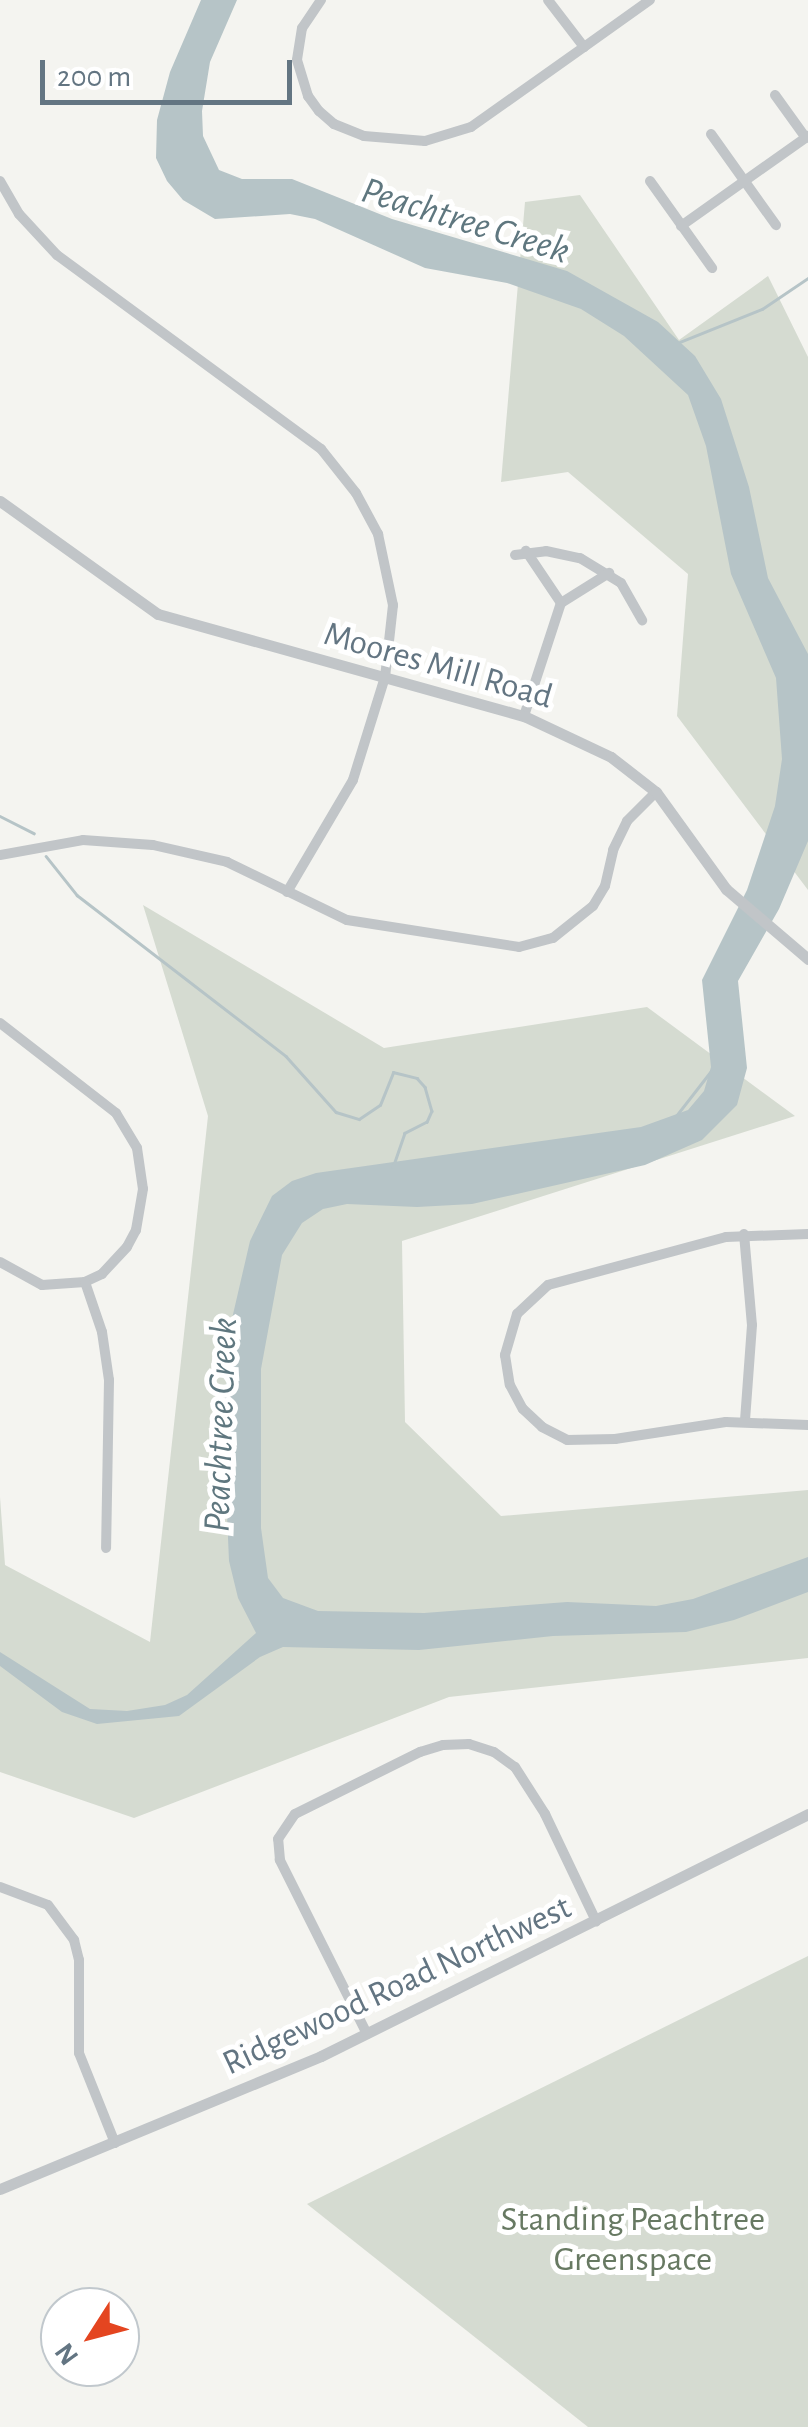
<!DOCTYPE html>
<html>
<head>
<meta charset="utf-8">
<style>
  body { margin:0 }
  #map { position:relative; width:808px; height:2427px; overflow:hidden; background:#f4f4f0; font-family:"Alegreya Sans",sans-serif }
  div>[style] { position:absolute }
  .green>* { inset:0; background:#d5dbd1 }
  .water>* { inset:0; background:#b6c4c7 }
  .stream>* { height:2.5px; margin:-1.25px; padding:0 1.25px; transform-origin:1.25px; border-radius:1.25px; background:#b6c4c7 }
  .minor>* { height:10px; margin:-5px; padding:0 5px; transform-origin:5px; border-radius:5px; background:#c1c5c8 }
  .tertiary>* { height:11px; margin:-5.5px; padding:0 5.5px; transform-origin:5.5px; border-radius:5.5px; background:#c1c5c8 }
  span { translate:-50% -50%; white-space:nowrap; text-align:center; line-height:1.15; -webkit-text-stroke:10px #fff; paint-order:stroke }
  .street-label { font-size:35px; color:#637582 }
  .park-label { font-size:35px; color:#677962 }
  .water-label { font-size:38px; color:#5f777f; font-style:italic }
  .north { position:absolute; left:40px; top:2287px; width:100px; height:100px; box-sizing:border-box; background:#fff; border:2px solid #c1c8cd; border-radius:50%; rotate:234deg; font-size:28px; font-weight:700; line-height:40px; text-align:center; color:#637582 }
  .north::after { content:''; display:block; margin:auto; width:35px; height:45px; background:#e44520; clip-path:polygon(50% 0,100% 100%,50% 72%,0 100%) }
  .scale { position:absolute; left:40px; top:60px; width:252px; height:45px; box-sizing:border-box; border:5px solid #637582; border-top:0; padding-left:12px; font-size:30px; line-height:35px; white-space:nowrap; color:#637582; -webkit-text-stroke:8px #fff; paint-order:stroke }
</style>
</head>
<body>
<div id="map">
  <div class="green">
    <i style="clip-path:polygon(580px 195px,679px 340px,768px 276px,808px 357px,808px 890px,677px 716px,688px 574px,568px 472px,501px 482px,525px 202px)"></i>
    <i style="clip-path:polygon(143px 905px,384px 1048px,647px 1007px,795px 1116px,402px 1241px,405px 1422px,501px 1516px,808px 1490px,808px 1658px,449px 1697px,134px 1818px,0 1772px,0 1497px,5px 1565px,150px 1642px,208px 1116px)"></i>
    <i style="clip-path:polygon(808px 1956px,808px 2427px,588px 2427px,307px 2204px)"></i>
  </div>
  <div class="water">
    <i style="clip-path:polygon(201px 0,237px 0,210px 62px,202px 111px,203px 136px,219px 170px,242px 179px,292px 179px,392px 219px,567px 271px,658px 322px,695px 356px,721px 399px,749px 487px,768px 578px,808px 654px,808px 841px,779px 909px,738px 981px,747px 1068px,737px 1105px,702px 1140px,645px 1165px,472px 1204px,417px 1207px,347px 1204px,323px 1209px,302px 1223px,282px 1255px,261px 1369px,261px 1528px,268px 1578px,283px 1598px,318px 1611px,424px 1613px,567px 1602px,656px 1606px,693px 1599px,808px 1557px,808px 1592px,734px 1620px,686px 1632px,553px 1636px,419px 1650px,283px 1647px,260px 1657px,179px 1716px,97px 1724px,62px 1712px,0 1666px,0 1652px,90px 1709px,127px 1711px,165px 1705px,187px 1695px,256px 1633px,238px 1598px,229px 1561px,223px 1423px,231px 1323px,250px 1241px,272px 1196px,292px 1181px,316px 1173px,641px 1127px,688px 1110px,704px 1091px,711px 1067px,702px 980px,747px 890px,775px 806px,782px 759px,776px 678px,731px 574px,706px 446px,688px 395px,624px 336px,581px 309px,507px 283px,425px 268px,315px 219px,290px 214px,215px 219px,183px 200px,167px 181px,156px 158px,157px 120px,170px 72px)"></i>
  </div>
  <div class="stream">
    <i style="left:680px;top:342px;width:88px;rotate:-21.9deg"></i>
    <i style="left:762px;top:309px;width:55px;rotate:-34deg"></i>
    <i style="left:0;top:816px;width:38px;rotate:27deg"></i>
    <i style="left:46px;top:856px;width:50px;rotate:51.5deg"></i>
    <i style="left:77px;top:895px;width:264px;rotate:37.6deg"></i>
    <i style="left:286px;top:1056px;width:75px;rotate:48.2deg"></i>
    <i style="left:336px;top:1112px;width:24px;rotate:17deg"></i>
    <i style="left:359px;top:1119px;width:25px;rotate:-34deg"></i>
    <i style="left:380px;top:1105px;width:35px;rotate:-68deg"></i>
    <i style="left:393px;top:1072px;width:25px;rotate:14deg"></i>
    <i style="left:417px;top:1078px;width:12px;rotate:48deg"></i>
    <i style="left:425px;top:1087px;width:25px;rotate:74deg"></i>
    <i style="left:432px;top:1111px;width:12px;rotate:114deg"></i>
    <i style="left:427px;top:1122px;width:25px;rotate:153deg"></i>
    <i style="left:405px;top:1133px;width:36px;rotate:109deg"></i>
    <i style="left:676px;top:1116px;width:57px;rotate:-52.1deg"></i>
  </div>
  <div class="minor">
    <i style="left:321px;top:0;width:34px;rotate:124deg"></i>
    <i style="left:302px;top:28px;width:32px;rotate:99deg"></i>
    <i style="left:297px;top:60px;width:38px;rotate:73deg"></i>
    <i style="left:308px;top:96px;width:19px;rotate:54deg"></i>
    <i style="left:319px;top:111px;width:20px;rotate:41deg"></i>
    <i style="left:334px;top:124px;width:32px;rotate:22deg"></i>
    <i style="left:364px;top:136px;width:61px;rotate:4.7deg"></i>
    <i style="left:425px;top:141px;width:48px;rotate:-16.9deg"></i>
    <i style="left:471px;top:127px;width:138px;rotate:-35.3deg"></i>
    <i style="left:584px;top:47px;width:59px;rotate:-127.5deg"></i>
    <i style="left:584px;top:47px;width:81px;rotate:-35.5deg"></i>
    <i style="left:775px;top:95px;width:53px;rotate:54.2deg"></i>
    <i style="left:711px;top:134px;width:112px;rotate:54.5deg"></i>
    <i style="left:0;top:181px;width:38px;rotate:60deg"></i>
    <i style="left:19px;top:214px;width:56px;rotate:47.2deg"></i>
    <i style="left:57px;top:255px;width:328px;rotate:36.3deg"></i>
    <i style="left:321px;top:449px;width:56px;rotate:51.5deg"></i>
    <i style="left:356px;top:493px;width:47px;rotate:61.8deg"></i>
    <i style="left:378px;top:534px;width:73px;rotate:78.1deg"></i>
    <i style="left:393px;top:605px;width:72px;rotate:96.3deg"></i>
    <i style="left:385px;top:677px;width:108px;rotate:107.3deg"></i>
    <i style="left:353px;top:780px;width:130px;rotate:120.5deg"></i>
    <i style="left:650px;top:181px;width:107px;rotate:54.5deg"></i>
    <i style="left:681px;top:226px;width:156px;rotate:-35.3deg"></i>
    <i style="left:515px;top:555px;width:31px;rotate:-7deg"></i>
    <i style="left:546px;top:551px;width:35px;rotate:12deg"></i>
    <i style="left:580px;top:558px;width:48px;rotate:31.4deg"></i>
    <i style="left:621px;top:583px;width:43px;rotate:60.4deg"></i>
    <i style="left:561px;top:603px;width:57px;rotate:-32deg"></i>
    <i style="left:524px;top:716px;width:119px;rotate:-71.9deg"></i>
    <i style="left:561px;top:603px;width:63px;rotate:-123.9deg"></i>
    <i style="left:0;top:855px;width:84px;rotate:-10.2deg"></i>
    <i style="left:83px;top:840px;width:70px;rotate:4.1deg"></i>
    <i style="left:153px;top:845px;width:76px;rotate:12.9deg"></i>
    <i style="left:227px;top:862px;width:133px;rotate:25.8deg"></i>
    <i style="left:347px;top:920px;width:174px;rotate:8.9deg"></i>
    <i style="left:519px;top:947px;width:35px;rotate:-15deg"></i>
    <i style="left:553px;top:938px;width:51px;rotate:-38.7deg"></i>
    <i style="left:593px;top:906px;width:23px;rotate:-59deg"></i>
    <i style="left:605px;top:886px;width:37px;rotate:-77deg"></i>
    <i style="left:613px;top:850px;width:32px;rotate:-64deg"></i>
    <i style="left:627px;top:821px;width:41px;rotate:-45deg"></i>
    <i style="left:0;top:1023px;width:147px;rotate:37.8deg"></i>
    <i style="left:116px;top:1113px;width:41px;rotate:59deg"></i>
    <i style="left:137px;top:1148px;width:41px;rotate:81.7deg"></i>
    <i style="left:143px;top:1189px;width:42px;rotate:99.7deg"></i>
    <i style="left:136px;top:1230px;width:19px;rotate:118deg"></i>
    <i style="left:127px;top:1247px;width:37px;rotate:133deg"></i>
    <i style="left:102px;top:1274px;width:19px;rotate:155deg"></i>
    <i style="left:85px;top:1282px;width:43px;rotate:176deg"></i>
    <i style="left:42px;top:1285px;width:48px;rotate:-151.3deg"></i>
    <i style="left:744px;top:1234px;width:91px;rotate:85deg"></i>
    <i style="left:752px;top:1325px;width:96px;rotate:94.2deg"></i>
    <i style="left:808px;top:1234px;width:82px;rotate:177.9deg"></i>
    <i style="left:726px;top:1237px;width:184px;rotate:164.9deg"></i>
    <i style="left:548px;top:1285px;width:42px;rotate:136.9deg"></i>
    <i style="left:517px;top:1314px;width:43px;rotate:106.3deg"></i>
    <i style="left:505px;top:1355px;width:30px;rotate:81deg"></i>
    <i style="left:510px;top:1385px;width:27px;rotate:62deg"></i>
    <i style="left:523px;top:1409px;width:26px;rotate:43deg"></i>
    <i style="left:542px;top:1427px;width:28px;rotate:27deg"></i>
    <i style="left:567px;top:1440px;width:48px;rotate:-1.2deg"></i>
    <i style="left:615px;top:1439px;width:112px;rotate:-8.7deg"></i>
    <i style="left:726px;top:1422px;width:82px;rotate:2.1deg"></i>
    <i style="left:85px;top:1282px;width:53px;rotate:71.2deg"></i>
    <i style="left:102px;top:1332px;width:49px;rotate:81.7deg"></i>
    <i style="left:109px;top:1380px;width:168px;rotate:91deg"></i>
    <i style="left:0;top:1887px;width:51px;rotate:20.6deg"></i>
    <i style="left:48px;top:1905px;width:44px;rotate:53.4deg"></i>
    <i style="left:74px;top:1940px;width:21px;rotate:76deg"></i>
    <i style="left:79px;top:1960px;width:93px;rotate:90deg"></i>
    <i style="left:79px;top:2053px;width:97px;rotate:68.2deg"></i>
    <i style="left:367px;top:2034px;width:195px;rotate:-116.6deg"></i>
    <i style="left:280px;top:1860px;width:21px;rotate:-95deg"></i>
    <i style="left:278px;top:1839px;width:30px;rotate:-56deg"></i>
    <i style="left:295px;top:1814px;width:140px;rotate:-26.4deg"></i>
    <i style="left:420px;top:1752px;width:24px;rotate:-17deg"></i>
    <i style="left:443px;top:1745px;width:26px;rotate:-2deg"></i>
    <i style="left:469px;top:1744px;width:26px;rotate:18deg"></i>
    <i style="left:494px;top:1752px;width:26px;rotate:36deg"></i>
    <i style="left:515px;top:1767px;width:56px;rotate:57.4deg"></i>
    <i style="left:545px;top:1814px;width:119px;rotate:64.5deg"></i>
  </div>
  <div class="tertiary">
    <i style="left:0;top:501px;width:194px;rotate:35.6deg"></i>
    <i style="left:158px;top:614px;width:380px;rotate:15.6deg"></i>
    <i style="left:524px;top:716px;width:96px;rotate:25.2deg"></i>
    <i style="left:611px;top:757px;width:57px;rotate:37.9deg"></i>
    <i style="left:656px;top:792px;width:120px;rotate:54.2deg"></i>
    <i style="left:726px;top:889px;width:108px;rotate:40.5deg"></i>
    <i style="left:0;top:2189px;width:347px;rotate:-22.5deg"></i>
    <i style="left:321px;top:2056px;width:544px;rotate:-26.42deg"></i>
  </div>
  <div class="street-label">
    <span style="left:438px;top:666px;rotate:16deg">Moores Mill Road</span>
    <span style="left:397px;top:1986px;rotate:-25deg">Ridgewood Road Northwest</span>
  </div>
  <div class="park-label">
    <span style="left:633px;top:2240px">Standing Peachtree<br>Greenspace</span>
  </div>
  <div class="water-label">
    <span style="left:465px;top:222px;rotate:17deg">Peachtree Creek</span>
    <span style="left:222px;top:1425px;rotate:-88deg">Peachtree Creek</span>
  </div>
  <div class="north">N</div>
  <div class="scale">200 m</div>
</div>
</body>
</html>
